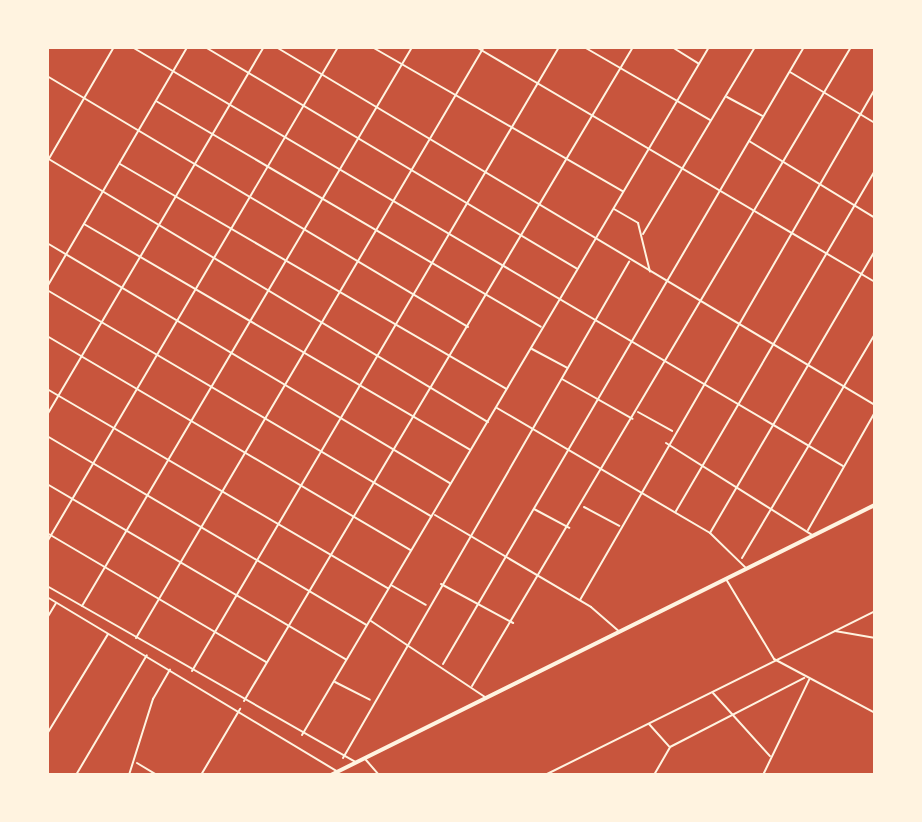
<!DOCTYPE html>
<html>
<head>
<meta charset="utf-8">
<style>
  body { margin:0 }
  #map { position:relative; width:922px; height:822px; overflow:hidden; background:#c8553d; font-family:"Exo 2",sans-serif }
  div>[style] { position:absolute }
  .minor>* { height:2px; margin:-1px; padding:0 1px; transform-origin:1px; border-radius:1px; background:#fff3e0 }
  .trunk>* { height:3.5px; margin:-1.75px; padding:0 1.75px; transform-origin:1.75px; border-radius:1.75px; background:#fff3e0 }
  span { translate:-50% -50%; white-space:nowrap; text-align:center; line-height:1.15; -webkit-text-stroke:7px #fff3e0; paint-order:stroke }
  .frame { position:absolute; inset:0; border:49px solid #fff3e0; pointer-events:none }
</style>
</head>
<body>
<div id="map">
  <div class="minor">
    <i style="left:132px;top:47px;width:825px;rotate:30.51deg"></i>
    <i style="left:205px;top:47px;width:432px;rotate:30.8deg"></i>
    <i style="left:276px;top:47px;width:698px;rotate:30.87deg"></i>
    <i style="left:372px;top:47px;width:289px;rotate:29.9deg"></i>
    <i style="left:476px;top:47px;width:463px;rotate:30.5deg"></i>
    <i style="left:584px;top:47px;width:146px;rotate:30.1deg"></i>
    <i style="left:672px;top:47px;width:31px;rotate:32deg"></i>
    <i style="left:790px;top:72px;width:99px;rotate:31deg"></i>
    <i style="left:47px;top:76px;width:490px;rotate:30.8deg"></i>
    <i style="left:727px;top:97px;width:40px;rotate:28deg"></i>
    <i style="left:156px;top:101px;width:446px;rotate:30.4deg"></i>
    <i style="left:749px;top:141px;width:148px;rotate:31.4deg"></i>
    <i style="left:47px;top:158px;width:514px;rotate:30.91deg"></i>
    <i style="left:47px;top:162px;width:133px;rotate:-59.8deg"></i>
    <i style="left:120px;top:164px;width:447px;rotate:30.2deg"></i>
    <i style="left:614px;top:209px;width:28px;rotate:30deg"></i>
    <i style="left:638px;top:223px;width:50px;rotate:76.2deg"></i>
    <i style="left:84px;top:224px;width:447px;rotate:30.3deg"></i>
    <i style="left:643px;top:234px;width:218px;rotate:-59.1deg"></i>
    <i style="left:47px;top:243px;width:469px;rotate:30.8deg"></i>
    <i style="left:47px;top:287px;width:278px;rotate:-59.7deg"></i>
    <i style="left:47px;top:290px;width:446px;rotate:30.5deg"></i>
    <i style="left:47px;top:336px;width:422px;rotate:30.5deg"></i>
    <i style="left:532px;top:349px;width:40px;rotate:28deg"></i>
    <i style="left:562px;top:379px;width:81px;rotate:29.4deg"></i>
    <i style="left:47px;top:389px;width:395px;rotate:30.3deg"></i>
    <i style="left:497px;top:408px;width:247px;rotate:30.4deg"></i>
    <i style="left:710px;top:533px;width:50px;rotate:44.2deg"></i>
    <i style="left:638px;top:412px;width:39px;rotate:29deg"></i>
    <i style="left:47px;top:415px;width:427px;rotate:-59.5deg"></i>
    <i style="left:47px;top:436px;width:371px;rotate:30.6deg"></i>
    <i style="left:666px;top:443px;width:173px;rotate:32.2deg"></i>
    <i style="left:47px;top:484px;width:346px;rotate:30.4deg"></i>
    <i style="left:584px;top:507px;width:40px;rotate:28deg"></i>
    <i style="left:534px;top:509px;width:40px;rotate:28deg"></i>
    <i style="left:676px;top:511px;width:395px;rotate:-59.7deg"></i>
    <i style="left:435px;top:515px;width:181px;rotate:30.5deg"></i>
    <i style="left:591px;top:607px;width:37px;rotate:41deg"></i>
    <i style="left:808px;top:530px;width:136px;rotate:-60.4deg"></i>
    <i style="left:47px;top:533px;width:254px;rotate:30.5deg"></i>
    <i style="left:710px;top:533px;width:327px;rotate:-59.7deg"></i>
    <i style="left:47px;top:542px;width:574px;rotate:-59.55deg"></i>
    <i style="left:742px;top:558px;width:261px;rotate:-59.3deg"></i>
    <i style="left:726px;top:579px;width:93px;rotate:59deg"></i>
    <i style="left:774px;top:659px;width:115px;rotate:28.1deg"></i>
    <i style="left:441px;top:584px;width:82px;rotate:28.4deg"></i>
    <i style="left:391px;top:585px;width:40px;rotate:29.7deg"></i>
    <i style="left:47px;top:586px;width:355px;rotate:29.7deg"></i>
    <i style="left:47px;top:597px;width:338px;rotate:31deg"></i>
    <i style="left:580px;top:600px;width:590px;rotate:-60deg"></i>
    <i style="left:82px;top:606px;width:649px;rotate:-59.44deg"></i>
    <i style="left:47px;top:618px;width:17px;rotate:-59deg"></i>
    <i style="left:371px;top:621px;width:137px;rotate:33.7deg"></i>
    <i style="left:835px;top:631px;width:41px;rotate:9.9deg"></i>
    <i style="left:136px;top:638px;width:686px;rotate:-59.51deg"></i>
    <i style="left:443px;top:664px;width:715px;rotate:-59.67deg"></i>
    <i style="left:192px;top:671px;width:724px;rotate:-59.54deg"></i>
    <i style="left:335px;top:682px;width:39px;rotate:27deg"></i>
    <i style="left:472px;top:686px;width:743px;rotate:-59.33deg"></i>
    <i style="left:713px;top:693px;width:85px;rotate:47.9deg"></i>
    <i style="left:244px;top:701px;width:761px;rotate:-59.26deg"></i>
    <i style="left:649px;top:724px;width:30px;rotate:48deg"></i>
    <i style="left:47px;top:734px;width:117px;rotate:-58.6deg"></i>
    <i style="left:302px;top:735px;width:799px;rotate:-59.39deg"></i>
    <i style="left:343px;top:758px;width:573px;rotate:-60.03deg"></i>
    <i style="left:366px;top:760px;width:20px;rotate:49deg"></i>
    <i style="left:137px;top:763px;width:23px;rotate:31deg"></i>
    <i style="left:76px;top:775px;width:139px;rotate:-59.4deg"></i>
    <i style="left:129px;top:775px;width:80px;rotate:-72.5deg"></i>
    <i style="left:153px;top:699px;width:34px;rotate:-60deg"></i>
    <i style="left:201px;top:775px;width:77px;rotate:-59.4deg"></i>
    <i style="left:545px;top:775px;width:369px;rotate:-26.4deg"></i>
    <i style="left:654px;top:775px;width:32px;rotate:-60deg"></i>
    <i style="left:670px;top:747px;width:151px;rotate:-27.2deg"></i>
    <i style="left:763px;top:775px;width:106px;rotate:-64.2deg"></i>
    <i style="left:874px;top:775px;width:2px;rotate:-63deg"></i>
  </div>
  <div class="trunk">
    <i style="left:331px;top:775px;width:607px;rotate:-26.4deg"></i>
  </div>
  <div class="frame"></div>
</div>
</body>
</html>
